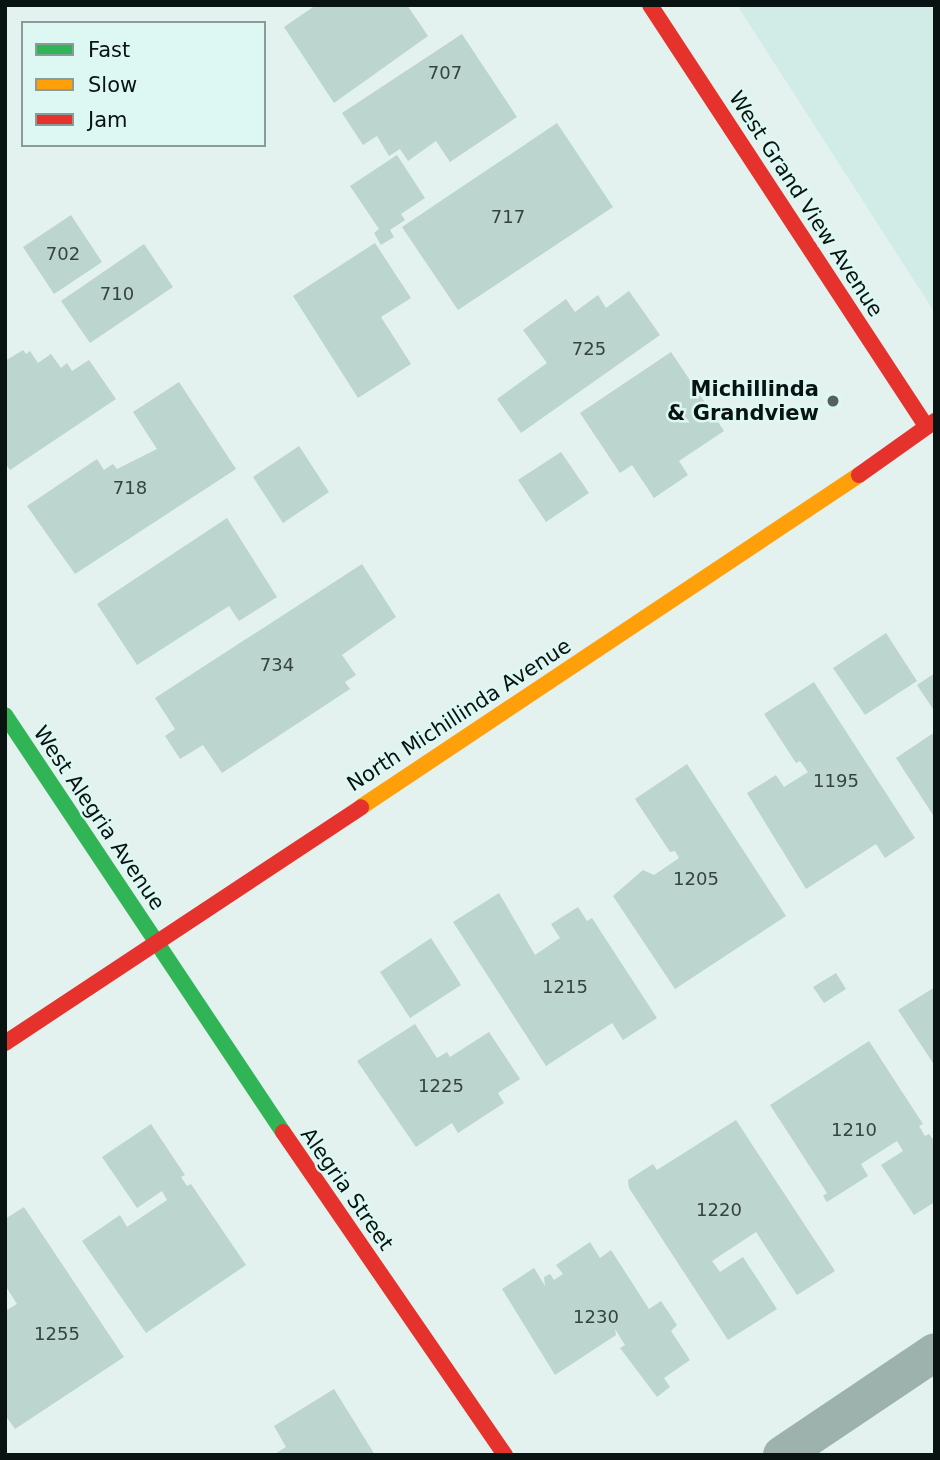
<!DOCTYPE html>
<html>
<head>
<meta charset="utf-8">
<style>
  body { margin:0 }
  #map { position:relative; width:940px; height:1460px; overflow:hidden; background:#e3f2ee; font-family:"DejaVu Sans",sans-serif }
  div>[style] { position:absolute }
  .built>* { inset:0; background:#d1ece6 }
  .building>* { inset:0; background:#bcd5cf }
  .street>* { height:38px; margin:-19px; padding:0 19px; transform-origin:19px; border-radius:19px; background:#9db1ad }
  .fast>* { height:16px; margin:-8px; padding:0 8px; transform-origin:8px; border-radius:8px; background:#30b455 }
  .slow>* { height:16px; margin:-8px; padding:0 8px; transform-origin:8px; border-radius:8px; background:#ff9f0a }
  .jam>* { height:16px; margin:-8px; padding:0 8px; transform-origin:8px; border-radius:8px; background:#e5322d }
  .dots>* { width:19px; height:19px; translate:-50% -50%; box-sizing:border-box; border:4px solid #ddf8f2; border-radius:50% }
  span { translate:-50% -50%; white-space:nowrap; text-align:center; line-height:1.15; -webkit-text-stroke:5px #ddf8f2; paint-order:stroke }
  .number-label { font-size:18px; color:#364440 }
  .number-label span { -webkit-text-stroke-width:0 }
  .street-label { font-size:21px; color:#091311 }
  .poi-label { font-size:21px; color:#091311; font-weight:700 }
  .right { translate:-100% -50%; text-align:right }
  .frame { position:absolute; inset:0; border:7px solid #091311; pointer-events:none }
  .legend { position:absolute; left:21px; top:21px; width:245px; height:126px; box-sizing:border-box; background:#ddf8f2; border:2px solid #889c98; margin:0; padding:9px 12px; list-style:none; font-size:21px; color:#091311 }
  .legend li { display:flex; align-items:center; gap:14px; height:35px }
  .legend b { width:35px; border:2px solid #889c98 }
</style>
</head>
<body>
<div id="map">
  <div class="built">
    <i style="clip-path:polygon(737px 5px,935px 5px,935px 313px)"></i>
  </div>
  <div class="building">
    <i style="clip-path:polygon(316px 5px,407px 5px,428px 36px,334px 103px,284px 27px)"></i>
    <i style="clip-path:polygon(462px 34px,517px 117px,450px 162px,436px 141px,408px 161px,400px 149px,389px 156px,377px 136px,363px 145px,342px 113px)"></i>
    <i style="clip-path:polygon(557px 123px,613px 207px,458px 310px,402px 227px)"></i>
    <i style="clip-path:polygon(397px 155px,425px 198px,401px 214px,405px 220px,390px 230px,394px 237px,381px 245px,374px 233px,379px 229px,350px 186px)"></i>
    <i style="clip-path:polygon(71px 215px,102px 262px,54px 294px,23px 247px)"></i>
    <i style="clip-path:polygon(375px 243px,411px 298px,381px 317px,411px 364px,358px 398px,293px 296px)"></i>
    <i style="clip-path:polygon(144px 244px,173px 287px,90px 343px,61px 301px)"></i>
    <i style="clip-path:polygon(629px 291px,660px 335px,521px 433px,497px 399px,547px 363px,523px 330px,566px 299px,575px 312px,598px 295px,606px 308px)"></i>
    <i style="clip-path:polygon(23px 350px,26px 354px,30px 351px,38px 363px,51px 354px,61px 368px,67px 363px,72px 371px,89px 360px,116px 399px,10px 470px,5px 463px,5px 361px)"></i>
    <i style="clip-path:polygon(671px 352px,724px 431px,679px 461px,688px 475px,654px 498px,632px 465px,620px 473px,580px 413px)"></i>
    <i style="clip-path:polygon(179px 382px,236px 469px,75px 574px,27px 506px,97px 459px,104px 470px,113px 464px,117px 469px,157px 449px,133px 412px)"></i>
    <i style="clip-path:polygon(299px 446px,329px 492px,283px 523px,253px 477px)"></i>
    <i style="clip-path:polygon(561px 452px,589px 493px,546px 522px,518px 480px)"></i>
    <i style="clip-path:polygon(227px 518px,277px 597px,239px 621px,229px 606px,137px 665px,97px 604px)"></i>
    <i style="clip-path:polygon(362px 564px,396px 617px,342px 655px,356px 675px,345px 682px,350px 689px,222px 773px,203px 745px,180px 759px,165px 736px,175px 729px,155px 698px)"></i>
    <i style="clip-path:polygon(886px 633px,917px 681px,865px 715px,833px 668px)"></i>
    <i style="clip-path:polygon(935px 673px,935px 712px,917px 685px)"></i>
    <i style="clip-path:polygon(814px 682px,915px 838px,885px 858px,876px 844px,806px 889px,747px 793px,776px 775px,784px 787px,808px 772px,800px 761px,796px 763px,764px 714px)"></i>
    <i style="clip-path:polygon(935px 732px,935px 818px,896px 758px)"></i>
    <i style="clip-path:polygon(687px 764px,786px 916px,675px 989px,613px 896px,643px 870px,654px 875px,679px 858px,675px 851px,670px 852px,635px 799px)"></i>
    <i style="clip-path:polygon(499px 893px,535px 955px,560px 938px,551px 924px,578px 907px,587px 921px,592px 918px,657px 1018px,623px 1040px,612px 1023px,546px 1066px,453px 922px)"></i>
    <i style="clip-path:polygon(431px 938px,461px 985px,410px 1018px,380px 972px)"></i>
    <i style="clip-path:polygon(836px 973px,846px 989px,824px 1003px,813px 987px)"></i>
    <i style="clip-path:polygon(935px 987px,935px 1066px,898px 1010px)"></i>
    <i style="clip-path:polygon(415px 1024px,437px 1058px,447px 1052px,450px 1057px,489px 1032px,520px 1079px,498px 1093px,504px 1103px,458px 1133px,452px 1123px,416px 1147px,357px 1061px)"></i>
    <i style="clip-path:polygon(869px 1041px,923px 1124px,919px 1126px,925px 1136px,929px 1134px,935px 1142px,935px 1202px,914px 1215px,881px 1165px,903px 1151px,897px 1141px,861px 1164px,868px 1176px,827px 1202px,823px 1196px,827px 1193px,770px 1105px)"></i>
    <i style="clip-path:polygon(736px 1120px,835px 1271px,797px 1295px,756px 1232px,712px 1261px,720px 1272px,743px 1257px,777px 1309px,728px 1340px,629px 1188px,628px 1180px,653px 1164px,657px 1170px)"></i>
    <i style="clip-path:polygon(151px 1124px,185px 1175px,181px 1177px,187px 1186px,191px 1184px,246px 1265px,146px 1333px,82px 1241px,120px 1215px,127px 1227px,167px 1200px,162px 1191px,137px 1208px,102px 1157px)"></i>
    <i style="clip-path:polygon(24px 1207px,124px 1357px,15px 1429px,5px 1415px,5px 1311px,17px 1304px,5px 1285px,5px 1219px)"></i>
    <i style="clip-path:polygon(590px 1242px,600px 1258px,611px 1250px,649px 1309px,661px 1301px,677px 1325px,671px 1331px,690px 1360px,664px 1378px,670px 1387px,657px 1397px,620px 1348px,625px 1345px,615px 1329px,616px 1335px,555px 1375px,502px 1289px,534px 1268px,545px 1286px,544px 1277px,550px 1274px,554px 1280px,563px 1274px,556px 1265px)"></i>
    <i style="clip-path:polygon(334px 1389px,375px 1455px,273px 1455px,286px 1447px,274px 1426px)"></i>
  </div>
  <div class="street">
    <i style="left:782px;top:1455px;width:184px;rotate:-33.9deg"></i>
  </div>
  <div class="fast">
    <i style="left:5px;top:715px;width:501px;rotate:56.31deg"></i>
  </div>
  <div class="slow">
    <i style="left:361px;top:807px;width:599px;rotate:-33.69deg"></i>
  </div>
  <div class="jam">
    <i style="left:650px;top:5px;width:503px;rotate:56.75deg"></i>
    <i style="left:859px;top:475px;width:93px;rotate:-35.4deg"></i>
    <i style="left:5px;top:1043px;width:427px;rotate:-33.5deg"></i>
    <i style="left:283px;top:1132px;width:392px;rotate:55.5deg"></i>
  </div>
  <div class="dots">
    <i style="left:833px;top:401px;background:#55615e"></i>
  </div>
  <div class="number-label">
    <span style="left:445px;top:73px">707</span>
    <span style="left:508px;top:217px">717</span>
    <span style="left:63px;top:254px">702</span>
    <span style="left:117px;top:294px">710</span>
    <span style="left:589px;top:349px">725</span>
    <span style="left:130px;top:488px">718</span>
    <span style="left:277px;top:665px">734</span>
    <span style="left:836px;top:781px">1195</span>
    <span style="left:696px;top:879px">1205</span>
    <span style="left:565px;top:987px">1215</span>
    <span style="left:441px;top:1086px">1225</span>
    <span style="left:854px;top:1130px">1210</span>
    <span style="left:719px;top:1210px">1220</span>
    <span style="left:596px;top:1317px">1230</span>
    <span style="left:57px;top:1334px">1255</span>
  </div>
  <div class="street-label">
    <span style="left:806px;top:204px;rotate:57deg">West Grand View Avenue</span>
    <span style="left:459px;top:715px;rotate:-33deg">North Michillinda Avenue</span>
    <span style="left:99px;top:818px;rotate:56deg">West Alegria Avenue</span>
    <span style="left:347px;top:1189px;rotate:55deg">Alegria Street</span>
  </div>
  <div class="poi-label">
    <span class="right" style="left:819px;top:401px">Michillinda<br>&amp; Grandview</span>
  </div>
  <div class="frame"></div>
  <ul class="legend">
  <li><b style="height:9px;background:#30b455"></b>Fast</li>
  <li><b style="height:9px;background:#ff9f0a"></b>Slow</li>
  <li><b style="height:9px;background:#e5322d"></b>Jam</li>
  </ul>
</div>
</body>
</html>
